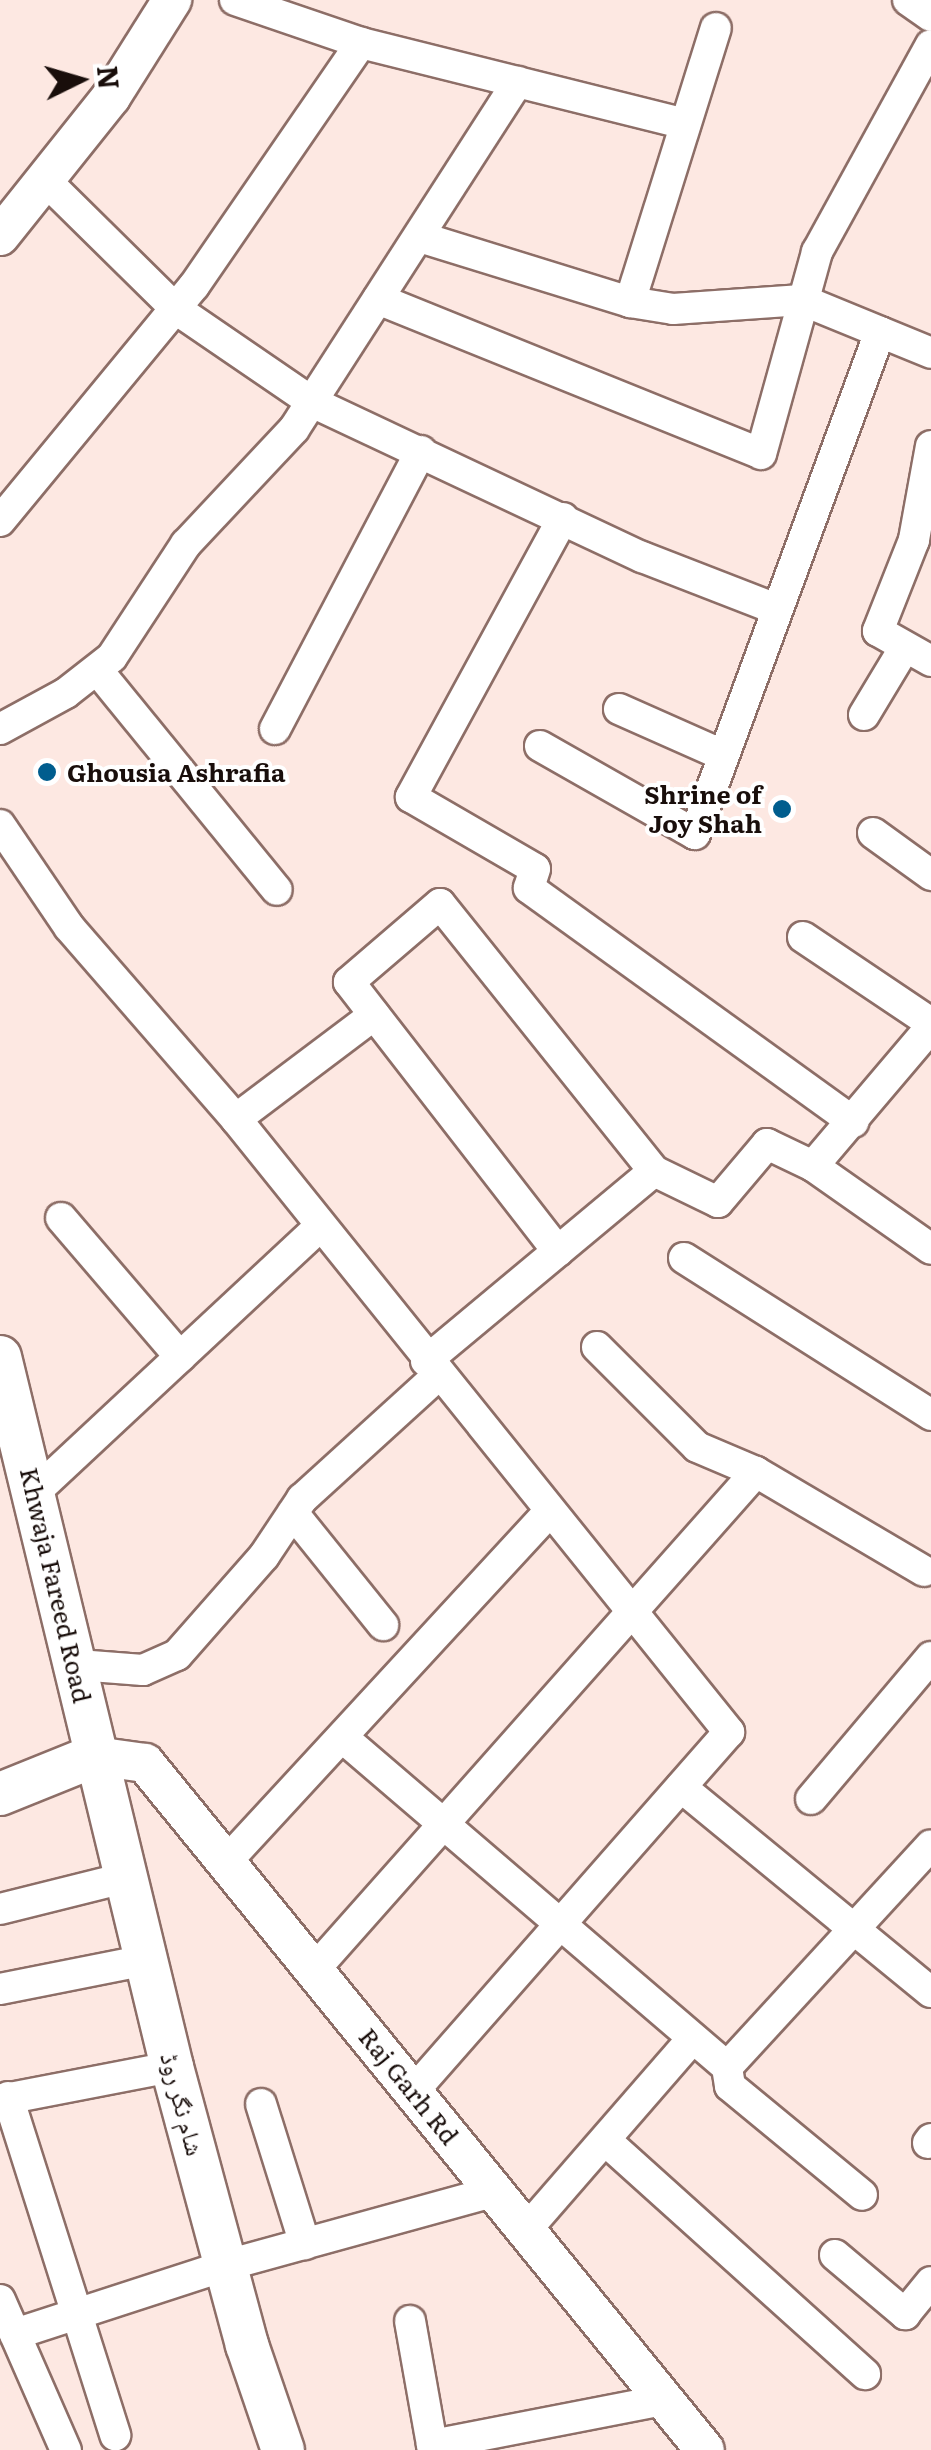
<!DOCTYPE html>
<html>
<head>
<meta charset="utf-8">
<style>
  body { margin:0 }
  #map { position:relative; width:931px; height:2450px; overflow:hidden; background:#fde8e2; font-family:Literata,"Noto Naskh Arabic",serif }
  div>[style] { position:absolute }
  .roads { filter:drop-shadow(2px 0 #8d6e67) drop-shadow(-2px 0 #8d6e67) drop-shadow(0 2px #8d6e67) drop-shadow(0 -2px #8d6e67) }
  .minor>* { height:30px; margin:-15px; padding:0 15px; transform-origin:15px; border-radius:15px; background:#fff }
  .tertiary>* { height:38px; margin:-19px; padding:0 19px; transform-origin:19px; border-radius:19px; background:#fff }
  .secondary>* { height:42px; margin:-21px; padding:0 21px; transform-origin:21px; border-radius:21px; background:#fff }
  .dots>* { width:28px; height:28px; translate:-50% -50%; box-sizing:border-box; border:5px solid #fff; border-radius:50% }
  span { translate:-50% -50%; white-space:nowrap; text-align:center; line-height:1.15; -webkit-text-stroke:8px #fff; paint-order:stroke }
  .poi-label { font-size:25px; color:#190e0b; font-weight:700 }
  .left { translate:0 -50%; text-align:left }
  .right { translate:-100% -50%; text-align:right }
  .street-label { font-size:25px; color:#190e0b }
  .north { position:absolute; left:30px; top:30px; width:100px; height:100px; -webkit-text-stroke:8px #fff; paint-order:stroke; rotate:85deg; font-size:28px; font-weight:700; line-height:40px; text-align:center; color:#190e0b }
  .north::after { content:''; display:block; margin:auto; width:35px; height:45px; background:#190e0b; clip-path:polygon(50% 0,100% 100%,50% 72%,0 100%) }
</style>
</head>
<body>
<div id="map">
  <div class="roads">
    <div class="minor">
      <i style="left:235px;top:0;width:133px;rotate:18.8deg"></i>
      <i style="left:361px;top:43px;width:334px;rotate:14deg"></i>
      <i style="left:908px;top:0;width:28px;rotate:35deg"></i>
      <i style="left:44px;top:179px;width:185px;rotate:44.6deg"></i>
      <i style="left:176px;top:309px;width:165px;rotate:34.4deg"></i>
      <i style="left:312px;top:402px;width:365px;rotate:25.2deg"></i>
      <i style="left:642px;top:557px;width:144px;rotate:21.2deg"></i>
      <i style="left:420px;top:237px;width:220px;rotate:17.2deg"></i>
      <i style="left:630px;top:302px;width:287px;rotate:-72.6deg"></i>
      <i style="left:378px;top:299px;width:413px;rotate:22deg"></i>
      <i style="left:761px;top:454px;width:210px;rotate:-74.5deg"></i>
      <i style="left:817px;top:252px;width:236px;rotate:-61.2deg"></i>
      <i style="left:630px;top:302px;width:44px;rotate:9.2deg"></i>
      <i style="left:673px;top:309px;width:129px;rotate:-4deg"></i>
      <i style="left:802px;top:300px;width:139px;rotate:22.3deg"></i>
      <i style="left:931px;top:446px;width:96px;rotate:100.3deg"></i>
      <i style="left:914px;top:540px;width:98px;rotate:111.6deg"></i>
      <i style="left:878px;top:631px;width:61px;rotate:29.5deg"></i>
      <i style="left:563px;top:518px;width:318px;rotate:118.6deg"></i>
      <i style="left:411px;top:797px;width:143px;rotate:30.1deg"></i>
      <i style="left:535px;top:869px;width:20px;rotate:108deg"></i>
      <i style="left:529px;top:888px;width:400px;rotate:35.8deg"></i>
      <i style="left:0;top:521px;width:305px;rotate:-50.5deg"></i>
      <i style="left:194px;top:286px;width:295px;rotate:-55.5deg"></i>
      <i style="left:99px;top:672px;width:281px;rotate:50.8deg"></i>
      <i style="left:619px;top:709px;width:114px;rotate:23.9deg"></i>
      <i style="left:864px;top:715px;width:79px;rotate:-58.9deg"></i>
      <i style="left:0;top:729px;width:75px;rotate:-28.6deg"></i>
      <i style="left:66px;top:693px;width:58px;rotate:-38deg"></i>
      <i style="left:112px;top:657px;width:135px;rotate:-56.8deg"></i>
      <i style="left:186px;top:544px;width:158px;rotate:-46.8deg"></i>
      <i style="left:294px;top:429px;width:413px;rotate:-57.2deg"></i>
      <i style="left:275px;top:729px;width:314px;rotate:-62.3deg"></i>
      <i style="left:540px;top:746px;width:178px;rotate:29.6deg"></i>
      <i style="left:695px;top:834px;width:535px;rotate:-69.77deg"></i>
      <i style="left:0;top:825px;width:123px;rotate:55.9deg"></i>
      <i style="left:69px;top:927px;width:254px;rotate:49deg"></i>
      <i style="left:236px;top:1119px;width:787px;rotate:51.19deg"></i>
      <i style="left:729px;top:1732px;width:479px;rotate:131.3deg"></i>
      <i style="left:873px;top:833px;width:72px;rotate:35.9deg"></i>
      <i style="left:803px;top:937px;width:154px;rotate:33.9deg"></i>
      <i style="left:236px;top:1119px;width:173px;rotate:-37deg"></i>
      <i style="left:813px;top:1166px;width:182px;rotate:-49.7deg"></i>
      <i style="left:654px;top:1171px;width:71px;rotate:25.8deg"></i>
      <i style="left:718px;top:1202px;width:76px;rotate:-49.8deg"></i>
      <i style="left:767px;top:1144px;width:51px;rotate:25.6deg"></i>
      <i style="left:813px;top:1166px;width:144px;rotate:35.1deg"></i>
      <i style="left:61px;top:1218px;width:183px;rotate:49.4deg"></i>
      <i style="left:684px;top:1258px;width:293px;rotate:32.4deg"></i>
      <i style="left:597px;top:1347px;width:141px;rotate:45deg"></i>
      <i style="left:697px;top:1447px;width:64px;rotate:23deg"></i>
      <i style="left:756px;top:1472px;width:195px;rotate:30.5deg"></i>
      <i style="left:426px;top:1361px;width:297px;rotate:-39.8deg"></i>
      <i style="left:654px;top:1171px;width:342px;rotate:-128.7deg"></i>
      <i style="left:440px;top:904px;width:120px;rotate:139.4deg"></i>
      <i style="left:349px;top:982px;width:341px;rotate:52.2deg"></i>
      <i style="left:34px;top:1493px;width:391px;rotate:-43deg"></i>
      <i style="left:293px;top:1513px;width:144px;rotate:51.2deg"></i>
      <i style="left:78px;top:1665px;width:65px;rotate:4.4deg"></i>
      <i style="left:143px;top:1670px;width:37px;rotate:-24deg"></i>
      <i style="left:177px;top:1655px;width:132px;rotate:-48.7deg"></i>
      <i style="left:264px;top:1556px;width:69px;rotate:-56.3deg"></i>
      <i style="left:302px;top:1499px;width:183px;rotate:-42.3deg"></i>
      <i style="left:342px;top:1737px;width:507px;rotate:40.6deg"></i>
      <i style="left:727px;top:2067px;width:19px;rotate:81deg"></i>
      <i style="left:730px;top:2086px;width:171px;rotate:39.5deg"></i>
      <i style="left:681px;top:1787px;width:323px;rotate:39.4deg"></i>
      <i style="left:811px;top:1799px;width:186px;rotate:-49.8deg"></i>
      <i style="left:226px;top:1862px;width:478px;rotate:-47.3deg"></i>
      <i style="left:0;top:1909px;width:128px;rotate:-14deg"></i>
      <i style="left:314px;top:1970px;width:666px;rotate:-48.41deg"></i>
      <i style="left:0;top:1989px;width:149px;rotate:-11.2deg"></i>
      <i style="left:727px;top:2067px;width:301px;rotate:-47.4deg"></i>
      <i style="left:8px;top:2097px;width:355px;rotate:72.4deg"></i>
      <i style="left:0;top:2100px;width:175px;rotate:-10.9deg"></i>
      <i style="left:261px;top:2104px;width:147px;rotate:72.6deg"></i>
      <i style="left:605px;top:2140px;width:350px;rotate:42deg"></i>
      <i style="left:928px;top:2143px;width:5px;rotate:-53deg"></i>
      <i style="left:526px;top:2230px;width:254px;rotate:-49deg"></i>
      <i style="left:835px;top:2255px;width:92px;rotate:40.1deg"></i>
      <i style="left:905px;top:2314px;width:41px;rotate:-50.9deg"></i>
      <i style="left:0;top:2300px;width:164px;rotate:66.3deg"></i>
      <i style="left:410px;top:2321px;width:126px;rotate:79.9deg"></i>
      <i style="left:432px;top:2445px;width:236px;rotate:-11deg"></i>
      <i style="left:15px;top:2334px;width:223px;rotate:-18deg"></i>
      <i style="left:227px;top:2265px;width:278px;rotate:-15.4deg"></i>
    </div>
    <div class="tertiary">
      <i style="left:0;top:236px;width:178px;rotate:-51.4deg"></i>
      <i style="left:111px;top:97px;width:115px;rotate:-57.8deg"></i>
      <i style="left:94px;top:1756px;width:51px;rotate:7.8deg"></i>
      <i style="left:145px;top:1763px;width:886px;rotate:50.82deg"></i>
    </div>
    <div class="secondary">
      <i style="left:0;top:1357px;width:731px;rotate:76.38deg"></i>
      <i style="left:172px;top:2067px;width:288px;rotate:74.9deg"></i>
      <i style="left:247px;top:2345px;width:111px;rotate:71.1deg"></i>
      <i style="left:0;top:1794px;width:101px;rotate:-22deg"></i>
    </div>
  </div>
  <div class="dots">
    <i style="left:47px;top:772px;background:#005d8e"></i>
    <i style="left:782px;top:809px;background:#005d8e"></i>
  </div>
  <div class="poi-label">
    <span class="left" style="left:67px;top:772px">Ghousia Ashrafia</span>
    <span class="right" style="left:762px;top:809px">Shrine of<br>Joy Shah</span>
  </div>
  <div class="street-label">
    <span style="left:56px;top:1585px;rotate:77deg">Khwaja Fareed Road</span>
    <span style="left:409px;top:2086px;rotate:51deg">Raj Garh Rd</span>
    <span style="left:183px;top:2104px;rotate:75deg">شام نگر روڈ</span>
  </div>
  <div class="north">N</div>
</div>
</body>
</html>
